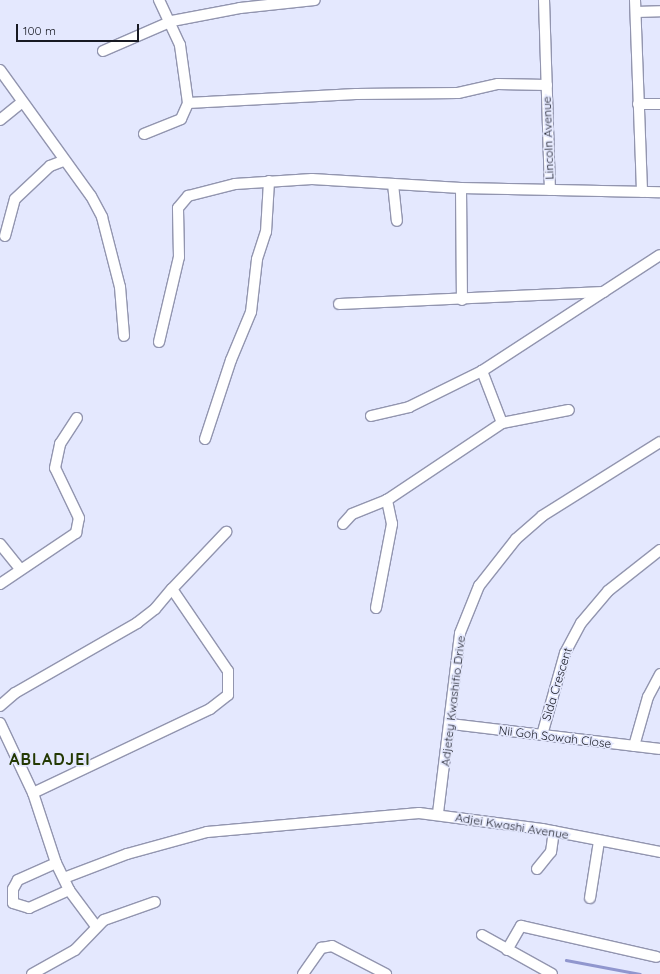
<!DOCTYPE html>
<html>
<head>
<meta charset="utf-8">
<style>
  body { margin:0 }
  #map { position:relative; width:660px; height:974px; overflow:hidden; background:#e4e8fe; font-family:Quicksand,sans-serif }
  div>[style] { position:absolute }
  .stream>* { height:2.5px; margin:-1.25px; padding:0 1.25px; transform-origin:1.25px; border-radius:1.25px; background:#9096ce }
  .roads { filter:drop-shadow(1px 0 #9295af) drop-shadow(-1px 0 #9295af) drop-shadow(0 1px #9295af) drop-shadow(0 -1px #9295af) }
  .minor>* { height:10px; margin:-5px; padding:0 5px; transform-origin:5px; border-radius:5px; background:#fff }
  span { translate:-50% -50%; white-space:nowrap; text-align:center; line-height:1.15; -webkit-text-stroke:3.5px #e4e8fe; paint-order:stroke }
  .street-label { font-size:12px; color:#181a23 }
  .district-label { font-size:16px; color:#243903; font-weight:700; letter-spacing:1px }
  .scale { position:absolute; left:16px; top:24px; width:123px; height:18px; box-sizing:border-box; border:2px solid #181a23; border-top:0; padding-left:5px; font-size:12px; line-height:14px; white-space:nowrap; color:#181a23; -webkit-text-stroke:3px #e4e8fe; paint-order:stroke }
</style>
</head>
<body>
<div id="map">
  <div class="stream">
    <i style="left:566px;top:960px;width:75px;rotate:10.7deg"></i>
  </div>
  <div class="roads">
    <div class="minor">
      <i style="left:544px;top:0;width:190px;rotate:88.2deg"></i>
      <i style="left:635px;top:0;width:192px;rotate:87.9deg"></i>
      <i style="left:636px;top:12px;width:24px;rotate:-2deg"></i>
      <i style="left:103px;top:51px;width:75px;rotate:-23.5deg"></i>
      <i style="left:172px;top:21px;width:69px;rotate:-10.8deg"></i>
      <i style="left:240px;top:8px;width:75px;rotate:-6.1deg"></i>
      <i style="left:0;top:70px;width:155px;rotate:54.2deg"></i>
      <i style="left:91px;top:196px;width:24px;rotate:62deg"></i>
      <i style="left:102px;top:217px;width:72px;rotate:75.6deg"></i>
      <i style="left:120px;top:287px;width:49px;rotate:85.3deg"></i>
      <i style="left:188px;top:103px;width:168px;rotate:-3.1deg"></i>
      <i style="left:356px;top:94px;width:102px;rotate:-0.6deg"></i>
      <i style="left:458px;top:93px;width:41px;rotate:-12.7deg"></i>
      <i style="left:498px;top:84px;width:49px;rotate:1.2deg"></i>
      <i style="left:638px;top:104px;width:22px"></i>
      <i style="left:0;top:120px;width:27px;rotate:-39deg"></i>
      <i style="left:144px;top:134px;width:40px;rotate:-22deg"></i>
      <i style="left:181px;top:119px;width:17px;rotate:-66deg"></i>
      <i style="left:188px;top:103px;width:59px;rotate:-97.9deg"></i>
      <i style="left:180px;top:45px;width:50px;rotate:-115deg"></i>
      <i style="left:393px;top:184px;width:37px;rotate:84deg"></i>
      <i style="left:461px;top:188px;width:112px;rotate:89.5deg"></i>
      <i style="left:5px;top:236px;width:38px;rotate:-75deg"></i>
      <i style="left:15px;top:199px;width:48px;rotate:-43.3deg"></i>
      <i style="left:50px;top:166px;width:14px;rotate:-21deg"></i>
      <i style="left:339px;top:304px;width:265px;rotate:-2.6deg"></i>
      <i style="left:159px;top:342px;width:87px;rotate:-76.8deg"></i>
      <i style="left:179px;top:257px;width:49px;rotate:-91.2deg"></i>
      <i style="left:178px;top:208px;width:16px;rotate:-50deg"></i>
      <i style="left:188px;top:196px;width:49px;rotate:-14.3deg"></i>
      <i style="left:235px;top:184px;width:77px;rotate:-3.7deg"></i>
      <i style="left:312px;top:179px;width:149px;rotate:3.5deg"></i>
      <i style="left:461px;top:188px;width:199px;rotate:1.2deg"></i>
      <i style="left:371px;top:416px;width:39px;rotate:-13deg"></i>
      <i style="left:409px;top:407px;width:81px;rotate:-26.3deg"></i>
      <i style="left:482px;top:371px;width:212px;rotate:-33.1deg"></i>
      <i style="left:502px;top:423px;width:68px;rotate:-11deg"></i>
      <i style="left:205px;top:439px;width:83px;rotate:-71.8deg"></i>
      <i style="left:231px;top:360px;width:52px;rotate:-67.4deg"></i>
      <i style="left:251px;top:312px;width:53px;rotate:-83.5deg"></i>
      <i style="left:257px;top:259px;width:28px;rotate:-72deg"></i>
      <i style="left:266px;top:232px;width:51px;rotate:-86.6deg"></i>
      <i style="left:343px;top:524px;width:13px;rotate:-48deg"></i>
      <i style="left:352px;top:514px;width:38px;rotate:-22deg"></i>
      <i style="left:387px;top:500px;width:138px;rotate:-33.8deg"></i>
      <i style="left:502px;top:423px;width:56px;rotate:-111deg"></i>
      <i style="left:0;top:544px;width:32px;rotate:51deg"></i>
      <i style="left:0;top:584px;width:92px;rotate:-33.9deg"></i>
      <i style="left:76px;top:533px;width:15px;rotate:-79deg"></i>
      <i style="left:79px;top:518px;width:55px;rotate:-115.6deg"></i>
      <i style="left:55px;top:468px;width:25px;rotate:-78deg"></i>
      <i style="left:60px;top:444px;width:31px;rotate:-57deg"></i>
      <i style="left:376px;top:608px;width:86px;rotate:-79.2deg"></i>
      <i style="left:392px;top:524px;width:25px;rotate:-102deg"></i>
      <i style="left:0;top:706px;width:20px;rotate:-41deg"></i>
      <i style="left:15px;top:693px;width:141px;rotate:-29.8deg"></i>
      <i style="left:137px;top:623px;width:23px;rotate:-38deg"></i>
      <i style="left:155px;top:609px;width:26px;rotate:-50deg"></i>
      <i style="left:0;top:723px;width:77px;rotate:64.8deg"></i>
      <i style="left:33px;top:793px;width:74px;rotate:71.8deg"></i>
      <i style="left:56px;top:863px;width:30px;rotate:64deg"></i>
      <i style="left:69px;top:890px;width:44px;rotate:53.4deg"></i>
      <i style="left:451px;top:724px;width:210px;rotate:6.8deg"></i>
      <i style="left:542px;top:735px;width:85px;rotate:-74.3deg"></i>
      <i style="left:565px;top:653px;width:34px;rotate:-62deg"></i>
      <i style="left:581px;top:623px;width:42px;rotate:-49.8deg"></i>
      <i style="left:608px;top:591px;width:66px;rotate:-38.3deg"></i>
      <i style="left:634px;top:746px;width:51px;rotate:-74.1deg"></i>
      <i style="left:648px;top:697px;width:26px;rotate:-62deg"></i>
      <i style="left:33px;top:793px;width:196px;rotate:-25.4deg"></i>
      <i style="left:210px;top:709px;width:23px;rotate:-38deg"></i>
      <i style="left:228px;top:695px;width:24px;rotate:-90deg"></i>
      <i style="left:228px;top:671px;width:99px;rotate:-124.3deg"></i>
      <i style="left:172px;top:589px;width:79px;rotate:-46.5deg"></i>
      <i style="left:438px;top:813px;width:181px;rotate:-83deg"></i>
      <i style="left:460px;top:633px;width:51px;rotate:-68deg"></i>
      <i style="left:479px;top:586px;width:60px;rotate:-51.8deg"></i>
      <i style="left:516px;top:539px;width:35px;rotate:-41deg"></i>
      <i style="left:542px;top:516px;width:139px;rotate:-32.1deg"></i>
      <i style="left:56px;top:863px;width:42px;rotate:155.9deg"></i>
      <i style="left:18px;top:880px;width:10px;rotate:119deg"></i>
      <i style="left:13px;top:889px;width:14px;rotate:90deg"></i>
      <i style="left:13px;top:903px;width:17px;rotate:17deg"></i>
      <i style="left:29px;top:908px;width:44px;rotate:-24.2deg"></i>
      <i style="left:537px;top:869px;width:22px;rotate:-51deg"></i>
      <i style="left:551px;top:852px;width:21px;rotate:-82deg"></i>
      <i style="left:64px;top:878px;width:67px;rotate:-20.9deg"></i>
      <i style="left:127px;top:854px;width:83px;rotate:-15.4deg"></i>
      <i style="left:207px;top:832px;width:213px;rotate:-5.1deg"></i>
      <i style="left:419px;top:813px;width:124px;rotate:7.4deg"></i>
      <i style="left:542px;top:829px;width:120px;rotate:11deg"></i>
      <i style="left:590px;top:898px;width:58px;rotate:-81deg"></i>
      <i style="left:482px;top:935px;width:80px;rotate:29.1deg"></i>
      <i style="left:507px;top:950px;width:28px;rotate:-60deg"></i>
      <i style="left:521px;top:926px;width:139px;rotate:12.8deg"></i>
      <i style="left:32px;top:974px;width:49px;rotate:-29.2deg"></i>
      <i style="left:75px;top:950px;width:42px;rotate:-46deg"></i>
      <i style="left:104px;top:920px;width:54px;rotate:-19.4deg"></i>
      <i style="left:303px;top:974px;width:32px;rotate:-55deg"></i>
      <i style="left:321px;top:948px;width:11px;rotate:-10deg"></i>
      <i style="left:332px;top:946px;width:61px;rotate:27.4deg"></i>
    </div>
  </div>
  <div class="street-label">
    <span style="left:548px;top:138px;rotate:-92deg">Lincoln Avenue</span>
    <span style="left:557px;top:684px;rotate:-73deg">Sida Crescent</span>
    <span style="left:453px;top:701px;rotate:-83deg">Adjetey Kwashifio Drive</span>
    <span style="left:555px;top:737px;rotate:7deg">Nii Goh Sowah Close</span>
    <span style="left:512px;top:826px;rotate:9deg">Adjei Kwashi Avenue</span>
  </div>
  <div class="district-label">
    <span style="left:50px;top:759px">ABLADJEI</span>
  </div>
  <div class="scale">100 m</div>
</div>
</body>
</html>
